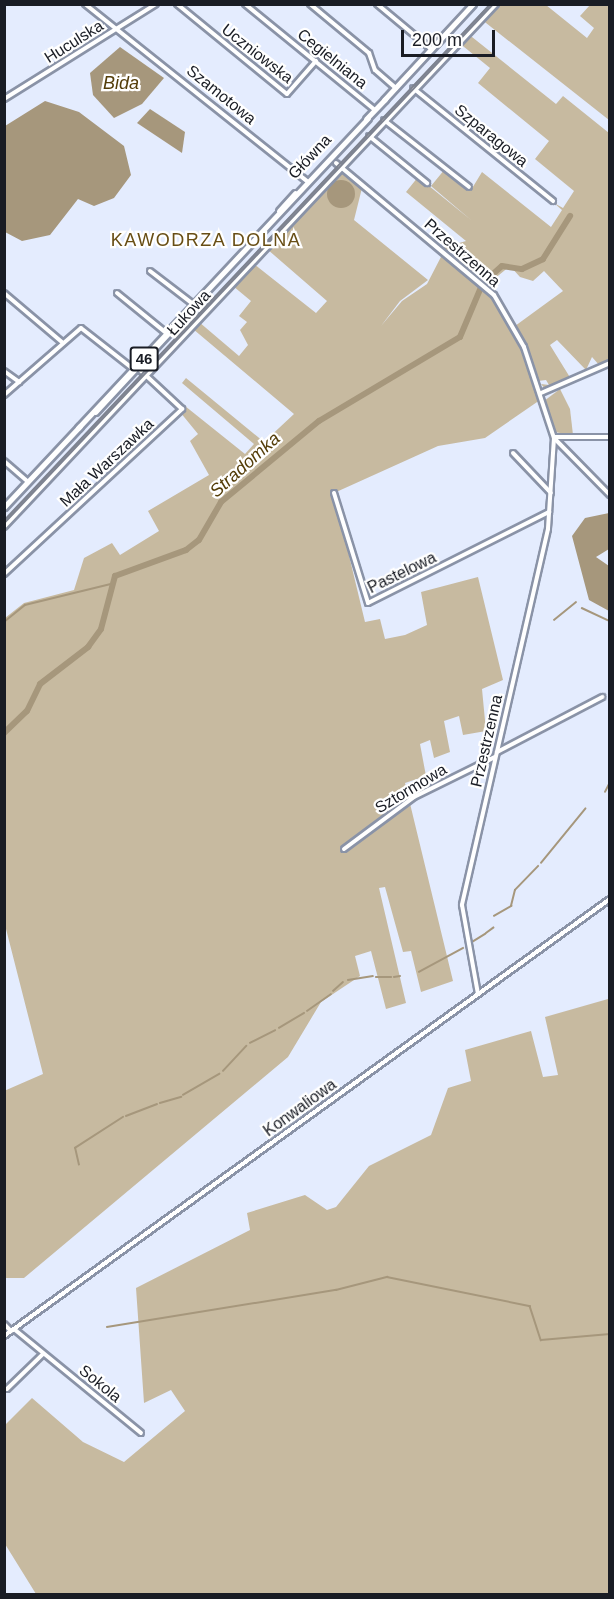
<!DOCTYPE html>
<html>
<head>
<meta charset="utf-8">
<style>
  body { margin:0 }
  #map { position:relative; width:614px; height:1599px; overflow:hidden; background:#e4ecfe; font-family:Arial,sans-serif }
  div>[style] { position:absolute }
  .green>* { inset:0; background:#c7baa0 }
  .water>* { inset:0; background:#a6977c }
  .round { border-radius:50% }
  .stream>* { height:1.5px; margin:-0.75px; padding:0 0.75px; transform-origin:0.75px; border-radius:0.75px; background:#a6977c }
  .river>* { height:6px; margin:-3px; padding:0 3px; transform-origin:3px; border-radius:3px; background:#a6977c }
  .roads { filter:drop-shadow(2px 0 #8a93a7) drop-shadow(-2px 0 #8a93a7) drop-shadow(0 2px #8a93a7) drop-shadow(0 -2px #8a93a7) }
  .minor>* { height:4px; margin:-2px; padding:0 2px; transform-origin:2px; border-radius:2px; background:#fff }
  .major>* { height:5px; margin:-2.5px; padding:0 2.5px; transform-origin:2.5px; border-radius:2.5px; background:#fff }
  .rail>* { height:4px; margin-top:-2px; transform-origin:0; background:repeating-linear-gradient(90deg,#fff 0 4.5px,#7e8390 0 9px); box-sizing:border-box; border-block:2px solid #7e8390 }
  span { translate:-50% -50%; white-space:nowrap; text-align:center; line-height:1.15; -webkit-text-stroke:4.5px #fff; paint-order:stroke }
  .shield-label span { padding:2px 4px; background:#fff; border:2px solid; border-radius:4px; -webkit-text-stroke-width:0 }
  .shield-label { font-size:15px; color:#191c24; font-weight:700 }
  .street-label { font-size:16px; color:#191c24 }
  .water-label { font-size:18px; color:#543d09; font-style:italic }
  .neighbourhood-label { font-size:18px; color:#684e15; letter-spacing:1.5px }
  .frame { position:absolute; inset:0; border:6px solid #191c24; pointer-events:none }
  .scale { position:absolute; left:401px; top:30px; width:94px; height:27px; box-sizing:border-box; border:3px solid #191c24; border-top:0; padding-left:8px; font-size:18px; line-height:21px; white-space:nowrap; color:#191c24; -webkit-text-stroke:4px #fff; paint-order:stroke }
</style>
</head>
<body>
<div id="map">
  <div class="green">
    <i style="clip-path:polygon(498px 5px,546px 5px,587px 38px,594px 28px,580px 16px,590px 5px,609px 5px,609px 120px,481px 19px)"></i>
    <i style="clip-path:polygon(467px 33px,556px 104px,563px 96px,609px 133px,609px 361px,600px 366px,592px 357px,586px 370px,557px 340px,550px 345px,571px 379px,546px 390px,541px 384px,549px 385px,546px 380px,538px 381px,515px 326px,563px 291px,544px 271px,533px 281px,520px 277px,510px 266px,488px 284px,454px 257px,457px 253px,442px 248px,466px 241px,406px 192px,418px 177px,471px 220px,431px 186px,445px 169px,471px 190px,482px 172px,551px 227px,562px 210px,554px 203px,563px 208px,574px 191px,535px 159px,549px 141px,478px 83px,490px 68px,458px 42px)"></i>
    <i style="clip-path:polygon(341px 171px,362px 188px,354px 220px,428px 280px,400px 301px,381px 326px,402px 301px,427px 284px,443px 253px,493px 297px,522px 348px,540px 400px,485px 438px,438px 446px,334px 493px,365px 622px,380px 619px,385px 639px,405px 635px,427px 625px,421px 592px,478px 577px,503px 680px,482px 689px,486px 731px,463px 735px,459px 716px,444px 721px,450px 752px,434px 758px,430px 740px,420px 744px,426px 776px,405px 783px,453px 981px,421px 992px,411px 951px,403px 952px,385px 887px,379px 888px,406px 1003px,386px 1009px,371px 951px,355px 956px,360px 976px,321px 1002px,288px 1057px,24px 1278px,5px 1278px,4px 1091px,43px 1074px,5px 925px,5px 618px,24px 603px,74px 590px,84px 558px,112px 543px,120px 555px,159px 531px,148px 511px,209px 475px,190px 441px,198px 434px,180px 412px,185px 406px,245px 454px,254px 444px,182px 383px,186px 378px,264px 442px,294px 414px,193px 329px,199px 322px,239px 356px,248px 345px,240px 330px,247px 322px,239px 316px,251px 301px,233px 286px,254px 264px,316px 313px,327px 301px,267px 249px)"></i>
    <i style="clip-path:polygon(560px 389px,570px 409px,573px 435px,554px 432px,544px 401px)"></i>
    <i style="clip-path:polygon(609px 988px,609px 1594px,36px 1594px,5px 1544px,5px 1425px,32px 1398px,83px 1442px,124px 1462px,185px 1411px,171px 1390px,144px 1403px,136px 1288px,250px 1230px,247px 1213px,305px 1195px,327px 1210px,336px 1207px,369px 1166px,431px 1135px,448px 1088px,471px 1081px,465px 1050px,531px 1031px,543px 1077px,558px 1075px,545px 1017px,608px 999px)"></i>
  </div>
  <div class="water">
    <i style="clip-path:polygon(120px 47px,164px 78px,142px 104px,114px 118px,93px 95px,90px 73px)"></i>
    <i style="clip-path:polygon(45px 101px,79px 112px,124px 146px,131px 175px,114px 198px,94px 206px,78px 199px,50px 235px,22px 241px,5px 232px,5px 126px)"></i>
    <i style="clip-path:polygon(150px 109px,185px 132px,182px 153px,137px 123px)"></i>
    <i class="round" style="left:327px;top:180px;width:28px;height:28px"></i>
    <i style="clip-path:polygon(609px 513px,609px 549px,596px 557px,609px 566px,609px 611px,589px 600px,572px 536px,585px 518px)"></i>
  </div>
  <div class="stream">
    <i style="left:582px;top:608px;width:31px;rotate:25deg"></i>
    <i style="left:554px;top:620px;width:28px;rotate:-39deg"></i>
    <i style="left:4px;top:622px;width:27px;rotate:-39deg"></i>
    <i style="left:25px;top:605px;width:89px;rotate:-13.7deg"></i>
    <i style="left:605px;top:792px;width:11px;rotate:-63deg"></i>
    <i style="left:541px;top:863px;width:70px;rotate:-50.8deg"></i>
    <i style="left:494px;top:916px;width:20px;rotate:-30deg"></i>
    <i style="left:511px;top:906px;width:16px;rotate:-76deg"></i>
    <i style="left:515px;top:890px;width:33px;rotate:-46deg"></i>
    <i style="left:486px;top:933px;width:9px;rotate:-36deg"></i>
    <i style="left:469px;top:944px;width:19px;rotate:-32deg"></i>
    <i style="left:419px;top:972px;width:50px;rotate:-28.6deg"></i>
    <i style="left:376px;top:977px;width:15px"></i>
    <i style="left:394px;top:977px;width:6px;rotate:-9deg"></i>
    <i style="left:348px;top:980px;width:25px;rotate:-9deg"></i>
    <i style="left:333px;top:991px;width:13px;rotate:-42deg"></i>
    <i style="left:307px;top:1011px;width:29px;rotate:-35deg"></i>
    <i style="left:279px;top:1028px;width:29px;rotate:-31deg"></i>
    <i style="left:250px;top:1043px;width:28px;rotate:-27deg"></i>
    <i style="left:223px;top:1071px;width:34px;rotate:-47deg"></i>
    <i style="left:183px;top:1095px;width:42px;rotate:-30.3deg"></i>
    <i style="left:160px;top:1103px;width:22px;rotate:-16deg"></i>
    <i style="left:126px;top:1116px;width:33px;rotate:-21deg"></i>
    <i style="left:79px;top:1165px;width:17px;rotate:-103deg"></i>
    <i style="left:75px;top:1148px;width:57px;rotate:-32.9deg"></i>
    <i style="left:107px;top:1327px;width:232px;rotate:-9.2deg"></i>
    <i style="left:336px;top:1290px;width:53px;rotate:-14.3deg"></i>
    <i style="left:387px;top:1277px;width:146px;rotate:11.5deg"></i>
    <i style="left:530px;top:1306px;width:36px;rotate:72deg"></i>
    <i style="left:541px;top:1340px;width:69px;rotate:-5deg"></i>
  </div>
  <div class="river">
    <i style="left:483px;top:283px;width:25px;rotate:-42deg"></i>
    <i style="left:502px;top:266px;width:20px;rotate:9deg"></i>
    <i style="left:522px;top:269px;width:23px;rotate:-25deg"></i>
    <i style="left:543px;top:259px;width:51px;rotate:-57.9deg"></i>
    <i style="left:4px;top:733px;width:32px;rotate:-44deg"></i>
    <i style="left:27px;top:711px;width:30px;rotate:-64deg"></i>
    <i style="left:40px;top:684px;width:61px;rotate:-37.6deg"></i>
    <i style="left:88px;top:647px;width:22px;rotate:-54deg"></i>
    <i style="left:101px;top:629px;width:55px;rotate:-75.2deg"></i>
    <i style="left:115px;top:576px;width:76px;rotate:-20.1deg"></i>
    <i style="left:186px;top:550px;width:16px;rotate:-38deg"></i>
    <i style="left:199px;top:540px;width:44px;rotate:-59.9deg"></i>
    <i style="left:221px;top:502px;width:127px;rotate:-39.6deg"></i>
    <i style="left:319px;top:421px;width:164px;rotate:-30.8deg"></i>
    <i style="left:460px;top:337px;width:56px;rotate:-67.1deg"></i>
  </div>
  <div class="roads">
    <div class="minor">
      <i style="left:85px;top:4px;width:284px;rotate:38.6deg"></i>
      <i style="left:177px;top:4px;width:142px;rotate:39.3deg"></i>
      <i style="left:287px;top:94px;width:44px;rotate:-48.7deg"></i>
      <i style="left:245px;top:4px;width:168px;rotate:39.2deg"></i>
      <i style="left:310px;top:4px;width:77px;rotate:39.7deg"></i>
      <i style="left:369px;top:53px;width:18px;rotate:71deg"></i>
      <i style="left:375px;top:70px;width:28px;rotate:41deg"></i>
      <i style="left:377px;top:4px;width:70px;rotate:39.8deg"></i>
      <i style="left:413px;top:88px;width:180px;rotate:38.9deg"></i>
      <i style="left:4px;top:99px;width:179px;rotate:-32deg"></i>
      <i style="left:384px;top:120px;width:108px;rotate:38.2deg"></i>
      <i style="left:369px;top:136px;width:75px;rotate:39deg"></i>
      <i style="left:336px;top:163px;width:206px;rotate:39.9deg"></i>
      <i style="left:494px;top:295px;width:60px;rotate:60deg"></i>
      <i style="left:524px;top:347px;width:96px;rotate:71.8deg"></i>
      <i style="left:554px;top:438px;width:91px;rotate:93.8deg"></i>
      <i style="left:548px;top:529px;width:386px;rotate:102.9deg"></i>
      <i style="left:462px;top:905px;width:90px;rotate:79.8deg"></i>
      <i style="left:150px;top:271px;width:54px;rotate:37.5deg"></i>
      <i style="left:4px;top:293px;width:77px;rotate:40.3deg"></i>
      <i style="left:117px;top:293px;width:62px;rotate:39.1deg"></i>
      <i style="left:4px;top:371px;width:19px;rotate:36deg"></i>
      <i style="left:541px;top:393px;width:75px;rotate:-23.5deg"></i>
      <i style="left:4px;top:395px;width:102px;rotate:-41deg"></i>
      <i style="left:81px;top:328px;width:65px;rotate:38.1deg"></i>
      <i style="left:96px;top:413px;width:128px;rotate:-47.2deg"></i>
      <i style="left:555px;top:437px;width:55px"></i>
      <i style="left:554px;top:438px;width:80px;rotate:45.5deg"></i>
      <i style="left:513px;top:453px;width:55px;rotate:46.5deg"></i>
      <i style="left:4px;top:461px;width:32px;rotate:41deg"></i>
      <i style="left:334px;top:493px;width:115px;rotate:72.8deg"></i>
      <i style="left:368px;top:603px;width:203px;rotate:-26.7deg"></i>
      <i style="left:4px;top:527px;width:718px;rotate:-46.75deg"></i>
      <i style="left:4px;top:574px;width:243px;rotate:-42.8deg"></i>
      <i style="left:182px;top:409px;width:59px;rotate:-137.1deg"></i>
      <i style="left:497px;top:752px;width:119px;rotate:-27.6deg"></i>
      <i style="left:344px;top:849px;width:87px;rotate:-36.6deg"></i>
      <i style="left:414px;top:797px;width:90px;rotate:-26.3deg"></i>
      <i style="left:4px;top:1324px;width:10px;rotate:45deg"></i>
      <i style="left:14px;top:1329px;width:164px;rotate:39.3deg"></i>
      <i style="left:4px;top:1336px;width:747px;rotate:-35.8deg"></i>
      <i style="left:7px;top:1389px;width:50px;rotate:-44.2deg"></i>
    </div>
    <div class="major">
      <i style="left:384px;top:100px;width:131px;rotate:-47.2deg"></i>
      <i style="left:366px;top:119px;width:28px;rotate:-46deg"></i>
      <i style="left:279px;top:211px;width:24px;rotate:-48deg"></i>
      <i style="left:78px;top:428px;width:424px;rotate:-46.9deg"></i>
      <i style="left:4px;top:507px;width:111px;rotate:-46.8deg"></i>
    </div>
  </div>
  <div class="rail">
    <i style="left:4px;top:522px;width:712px;rotate:-46.71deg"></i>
  </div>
  <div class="shield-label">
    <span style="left:144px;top:359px">46</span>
  </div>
  <div class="street-label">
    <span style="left:74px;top:42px;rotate:-32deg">Huculska</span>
    <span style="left:257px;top:54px;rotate:38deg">Uczniowska</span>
    <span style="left:332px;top:59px;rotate:39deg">Cegielniana</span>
    <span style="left:221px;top:95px;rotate:39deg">Szamotowa</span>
    <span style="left:491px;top:136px;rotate:39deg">Szparagowa</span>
    <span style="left:310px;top:157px;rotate:-47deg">Główna</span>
    <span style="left:462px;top:253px;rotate:41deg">Przestrzenna</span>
    <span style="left:189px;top:313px;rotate:-47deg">Łukowa</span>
    <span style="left:107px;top:463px;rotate:-43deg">Mała Warszawka</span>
    <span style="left:402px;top:573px;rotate:-26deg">Pastelowa</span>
    <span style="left:487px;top:741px;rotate:-77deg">Przestrzenna</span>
    <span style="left:411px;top:789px;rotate:-31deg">Sztormowa</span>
    <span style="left:300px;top:1108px;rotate:-36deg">Konwaliowa</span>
    <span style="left:100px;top:1384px;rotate:39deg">Sokola</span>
  </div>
  <div class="water-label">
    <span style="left:121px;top:83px">Bida</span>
    <span style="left:245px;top:465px;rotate:-42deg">Stradomka</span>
  </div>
  <div class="neighbourhood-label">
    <span style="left:206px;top:240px">KAWODRZA DOLNA</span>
  </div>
  <div class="frame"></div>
  <div class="scale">200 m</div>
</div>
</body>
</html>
